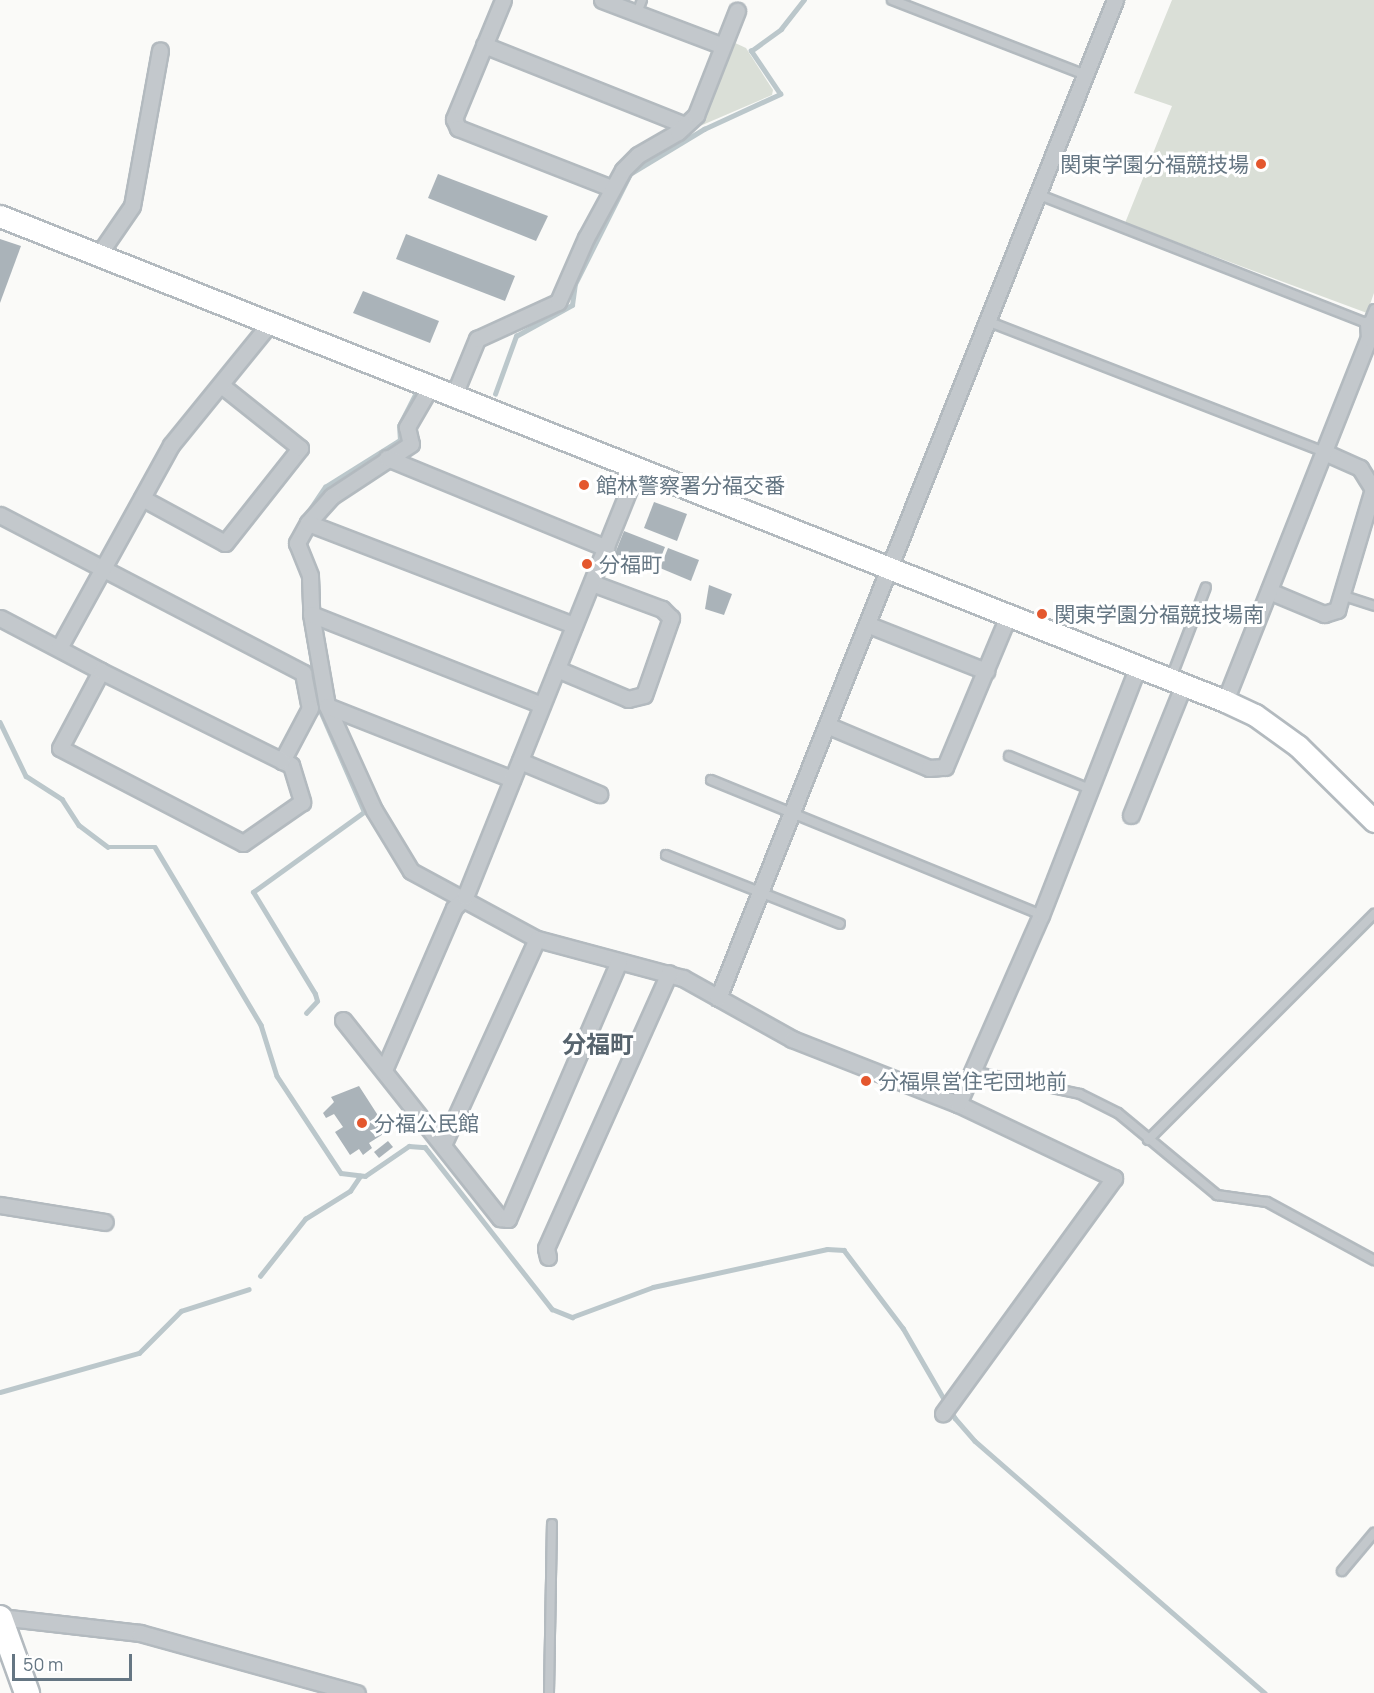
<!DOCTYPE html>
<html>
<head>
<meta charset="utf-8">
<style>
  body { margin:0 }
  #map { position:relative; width:1374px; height:1693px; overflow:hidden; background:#fafaf8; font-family:Manrope,"Noto Sans JP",sans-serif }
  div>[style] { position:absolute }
  .green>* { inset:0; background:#dadfd7 }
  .stream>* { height:4.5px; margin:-2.25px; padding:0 2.25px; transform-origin:2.25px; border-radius:2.25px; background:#bbc7cb }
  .building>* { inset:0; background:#aab3b9 }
  .roads { filter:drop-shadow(2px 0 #b3babf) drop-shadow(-2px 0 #b3babf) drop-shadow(0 2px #b3babf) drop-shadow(0 -2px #b3babf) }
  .lane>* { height:8px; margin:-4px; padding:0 4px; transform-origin:4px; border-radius:4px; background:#c3c8cc }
  .street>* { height:15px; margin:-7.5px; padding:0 7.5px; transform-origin:7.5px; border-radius:7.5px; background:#c3c8cc }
  .secondary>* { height:21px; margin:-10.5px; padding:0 10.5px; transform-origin:10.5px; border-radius:10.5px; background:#fff }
  .primary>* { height:24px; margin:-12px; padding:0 12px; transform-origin:12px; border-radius:12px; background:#fff }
  .dots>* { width:16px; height:16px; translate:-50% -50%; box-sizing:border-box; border:3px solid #fff; border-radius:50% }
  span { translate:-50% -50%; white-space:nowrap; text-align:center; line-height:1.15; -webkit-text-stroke:6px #fff; paint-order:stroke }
  .poi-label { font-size:21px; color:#657683 }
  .right { translate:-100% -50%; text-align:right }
  .left { translate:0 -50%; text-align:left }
  .quarter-label { font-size:24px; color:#57646e; font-weight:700 }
  .scale { position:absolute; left:12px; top:1654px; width:120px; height:27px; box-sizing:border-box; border:3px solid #657683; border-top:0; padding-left:8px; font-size:18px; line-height:21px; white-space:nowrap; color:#657683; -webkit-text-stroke:4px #fff; paint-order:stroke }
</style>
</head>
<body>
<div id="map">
  <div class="green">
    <i style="clip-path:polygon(1172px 0,1374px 0,1374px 293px,1367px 313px,1125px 223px,1172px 106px,1134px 93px)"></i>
    <i style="clip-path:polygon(733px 42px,746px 48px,773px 90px,772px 95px,700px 126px)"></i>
  </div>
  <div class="stream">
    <i style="left:495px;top:394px;width:62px;rotate:-70.1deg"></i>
    <i style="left:516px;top:336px;width:64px;rotate:-29deg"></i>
    <i style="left:572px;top:305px;width:21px;rotate:-82deg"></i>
    <i style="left:575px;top:284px;width:123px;rotate:-63.4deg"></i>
    <i style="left:630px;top:174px;width:87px;rotate:-31.3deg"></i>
    <i style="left:704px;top:129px;width:84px;rotate:-24.7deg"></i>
    <i style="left:780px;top:94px;width:52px;rotate:-124deg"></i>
    <i style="left:751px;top:51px;width:37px;rotate:-36deg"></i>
    <i style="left:781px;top:29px;width:37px;rotate:-52deg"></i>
    <i style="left:308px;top:512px;width:30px;rotate:-56deg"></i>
    <i style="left:325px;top:487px;width:89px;rotate:-32.1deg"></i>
    <i style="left:400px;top:440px;width:14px;rotate:-94deg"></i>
    <i style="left:399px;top:426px;width:36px;rotate:-63deg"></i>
    <i style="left:0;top:722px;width:60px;rotate:64.3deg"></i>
    <i style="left:26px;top:776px;width:43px;rotate:32.6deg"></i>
    <i style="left:62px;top:799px;width:31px;rotate:57deg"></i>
    <i style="left:79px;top:825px;width:36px;rotate:37deg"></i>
    <i style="left:108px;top:847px;width:47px"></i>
    <i style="left:155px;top:847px;width:207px;rotate:59.2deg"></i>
    <i style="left:261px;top:1025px;width:53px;rotate:72.6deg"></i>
    <i style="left:277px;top:1076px;width:116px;rotate:56.6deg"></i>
    <i style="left:341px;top:1173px;width:24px;rotate:7deg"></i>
    <i style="left:365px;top:1176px;width:53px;rotate:-34.3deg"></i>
    <i style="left:409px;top:1146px;width:16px;rotate:4deg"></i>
    <i style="left:425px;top:1147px;width:206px;rotate:51.9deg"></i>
    <i style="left:552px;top:1309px;width:22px;rotate:22deg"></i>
    <i style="left:572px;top:1317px;width:86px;rotate:-20.3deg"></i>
    <i style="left:653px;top:1287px;width:178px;rotate:-12.3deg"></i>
    <i style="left:827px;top:1249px;width:17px;rotate:3deg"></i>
    <i style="left:844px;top:1250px;width:98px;rotate:52.9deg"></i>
    <i style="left:903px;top:1328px;width:104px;rotate:60deg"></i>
    <i style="left:955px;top:1418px;width:30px;rotate:49deg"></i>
    <i style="left:975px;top:1441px;width:384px;rotate:41deg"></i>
    <i style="left:306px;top:1013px;width:16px;rotate:-47deg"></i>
    <i style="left:317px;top:1001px;width:7px;rotate:-106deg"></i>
    <i style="left:315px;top:994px;width:119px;rotate:-121.3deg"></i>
    <i style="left:253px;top:892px;width:137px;rotate:-35.8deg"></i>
    <i style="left:364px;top:812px;width:110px;rotate:-113.5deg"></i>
    <i style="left:320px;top:711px;width:80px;rotate:-99.3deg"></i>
    <i style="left:260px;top:1276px;width:73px;rotate:-51.7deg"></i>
    <i style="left:305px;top:1219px;width:53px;rotate:-31.9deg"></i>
    <i style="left:350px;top:1191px;width:18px;rotate:-56deg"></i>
    <i style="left:0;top:1392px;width:144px;rotate:-15.7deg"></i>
    <i style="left:139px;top:1353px;width:59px;rotate:-45deg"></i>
    <i style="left:181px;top:1311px;width:71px;rotate:-17.9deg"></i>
  </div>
  <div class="building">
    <i style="clip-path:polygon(438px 174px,548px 216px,536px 241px,428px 198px)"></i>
    <i style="clip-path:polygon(406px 234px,515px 276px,505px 301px,396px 259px)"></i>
    <i style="clip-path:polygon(0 239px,21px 246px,0 303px)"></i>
    <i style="clip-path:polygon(363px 291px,439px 321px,430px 343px,353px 313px)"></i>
    <i style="clip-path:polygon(654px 502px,687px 514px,677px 541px,644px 528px)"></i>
    <i style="clip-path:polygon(624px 531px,665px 547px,655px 572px,614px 556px)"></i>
    <i style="clip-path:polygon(668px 548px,699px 560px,691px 581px,660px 568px)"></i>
    <i style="clip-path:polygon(709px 585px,732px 594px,724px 615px,705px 609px)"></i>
    <i style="clip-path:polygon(359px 1086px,388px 1131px,369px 1143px,372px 1148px,363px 1155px,359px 1149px,350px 1155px,335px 1132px,343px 1127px,334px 1114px,326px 1118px,323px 1113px,334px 1102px,331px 1097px)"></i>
    <i style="clip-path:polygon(388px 1141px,393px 1147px,379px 1158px,374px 1152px)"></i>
  </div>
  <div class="roads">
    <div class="lane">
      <i style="left:892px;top:0;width:207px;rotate:21.2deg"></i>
      <i style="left:637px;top:13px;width:14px;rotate:-69deg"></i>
      <i style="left:1037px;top:194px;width:356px;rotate:21.4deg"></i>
      <i style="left:1368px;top:324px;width:16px;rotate:-68deg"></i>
      <i style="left:987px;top:321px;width:362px;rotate:21.2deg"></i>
      <i style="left:1341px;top:595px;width:35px;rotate:18deg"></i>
      <i style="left:1171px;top:678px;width:97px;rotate:-69deg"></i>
      <i style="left:1009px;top:756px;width:87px;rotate:22.2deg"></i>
      <i style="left:711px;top:780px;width:357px;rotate:22.2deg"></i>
      <i style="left:666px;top:855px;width:187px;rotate:21.6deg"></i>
      <i style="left:972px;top:1071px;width:110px;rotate:12deg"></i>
      <i style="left:1080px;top:1094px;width:42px;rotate:26.6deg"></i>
      <i style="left:1118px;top:1113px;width:129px;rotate:39.6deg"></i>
      <i style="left:1217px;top:1195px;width:50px;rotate:8deg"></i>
      <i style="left:1267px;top:1202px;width:122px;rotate:28.5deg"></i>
      <i style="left:1148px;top:1140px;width:320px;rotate:-45deg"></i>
      <i style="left:1342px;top:1571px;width:50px;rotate:-49.9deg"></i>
      <i style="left:549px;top:1693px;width:169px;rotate:-89deg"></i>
    </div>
    <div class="street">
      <i style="left:503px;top:0;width:129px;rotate:112.4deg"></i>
      <i style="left:454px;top:119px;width:10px;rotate:66deg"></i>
      <i style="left:458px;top:128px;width:164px;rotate:21.4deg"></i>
      <i style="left:602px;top:0;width:129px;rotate:20.8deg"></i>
      <i style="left:484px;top:45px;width:216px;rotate:21.7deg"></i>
      <i style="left:99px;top:254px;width:58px;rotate:-55.5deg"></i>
      <i style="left:132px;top:206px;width:158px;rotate:-79.8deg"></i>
      <i style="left:432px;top:384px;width:50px;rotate:120.2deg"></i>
      <i style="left:407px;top:427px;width:17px;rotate:77deg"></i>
      <i style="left:411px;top:444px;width:95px;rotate:146.6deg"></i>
      <i style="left:332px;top:496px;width:36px;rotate:132deg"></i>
      <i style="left:308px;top:523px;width:23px;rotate:119deg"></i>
      <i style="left:297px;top:543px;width:35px;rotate:68deg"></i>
      <i style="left:310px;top:576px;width:38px;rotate:88deg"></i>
      <i style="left:311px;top:614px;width:93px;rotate:80.1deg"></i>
      <i style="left:327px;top:706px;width:114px;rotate:65.7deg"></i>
      <i style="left:374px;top:810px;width:71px;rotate:58.8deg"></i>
      <i style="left:411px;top:871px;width:143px;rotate:28.4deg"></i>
      <i style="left:537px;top:939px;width:151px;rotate:15deg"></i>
      <i style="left:683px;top:978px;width:125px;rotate:29.2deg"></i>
      <i style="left:792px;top:1039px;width:178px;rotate:21.4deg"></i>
      <i style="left:958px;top:1104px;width:173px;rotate:25.4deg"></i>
      <i style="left:1114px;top:1178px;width:291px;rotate:126deg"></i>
      <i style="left:454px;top:395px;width:61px;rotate:-67.7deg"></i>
      <i style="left:477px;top:339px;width:89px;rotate:-24.6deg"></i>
      <i style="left:558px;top:302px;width:70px;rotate:-66.4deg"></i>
      <i style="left:586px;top:238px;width:77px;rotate:-61.4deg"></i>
      <i style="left:623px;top:170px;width:21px;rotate:-45deg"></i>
      <i style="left:638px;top:155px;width:46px;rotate:-29.9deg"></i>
      <i style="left:678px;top:132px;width:25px;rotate:-43deg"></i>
      <i style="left:696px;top:115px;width:112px;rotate:-68.5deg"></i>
      <i style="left:387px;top:458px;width:237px;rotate:22.3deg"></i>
      <i style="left:142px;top:498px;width:94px;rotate:28.5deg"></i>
      <i style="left:225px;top:543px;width:121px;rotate:-51.7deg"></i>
      <i style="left:300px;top:448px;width:101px;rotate:-141.4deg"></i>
      <i style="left:0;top:515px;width:342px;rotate:27.5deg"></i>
      <i style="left:303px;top:673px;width:36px;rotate:79deg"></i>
      <i style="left:310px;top:708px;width:60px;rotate:117.8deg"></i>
      <i style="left:282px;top:761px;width:10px;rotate:24deg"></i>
      <i style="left:291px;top:765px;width:39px;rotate:73deg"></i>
      <i style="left:302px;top:802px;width:72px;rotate:145.2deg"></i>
      <i style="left:243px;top:843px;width:206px;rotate:-152.6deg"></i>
      <i style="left:60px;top:748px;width:87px;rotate:-62deg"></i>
      <i style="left:101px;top:671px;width:114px;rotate:-152.3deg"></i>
      <i style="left:308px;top:523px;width:285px;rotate:21deg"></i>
      <i style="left:1269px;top:591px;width:60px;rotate:22.7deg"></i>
      <i style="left:1324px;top:614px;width:14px;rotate:-17deg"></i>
      <i style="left:1337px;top:610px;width:126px;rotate:-73.4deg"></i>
      <i style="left:1373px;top:489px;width:25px;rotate:-122deg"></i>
      <i style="left:1360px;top:468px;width:39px;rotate:-156deg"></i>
      <i style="left:311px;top:614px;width:248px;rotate:21.5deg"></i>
      <i style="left:869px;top:625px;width:126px;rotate:21.5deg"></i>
      <i style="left:59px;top:648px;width:232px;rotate:-61.1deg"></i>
      <i style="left:171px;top:445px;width:159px;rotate:-50.9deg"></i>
      <i style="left:557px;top:669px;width:77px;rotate:22.9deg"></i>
      <i style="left:628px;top:699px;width:16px;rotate:-14deg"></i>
      <i style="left:644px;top:695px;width:82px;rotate:-70.7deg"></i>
      <i style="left:671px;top:618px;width:13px;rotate:-135deg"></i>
      <i style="left:662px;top:609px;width:75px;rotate:-159.6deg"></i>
      <i style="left:101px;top:671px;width:202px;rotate:26.4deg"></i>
      <i style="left:1225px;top:701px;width:391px;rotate:-68.4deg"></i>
      <i style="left:1369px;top:338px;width:14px;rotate:-94deg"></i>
      <i style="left:327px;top:706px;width:199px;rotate:21.5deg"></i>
      <i style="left:829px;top:726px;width:108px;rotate:22.8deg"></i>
      <i style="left:929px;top:768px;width:16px;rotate:-4deg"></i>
      <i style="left:945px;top:767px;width:166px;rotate:-67.3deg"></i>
      <i style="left:520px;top:761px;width:86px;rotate:22.7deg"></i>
      <i style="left:1131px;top:815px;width:141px;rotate:-68deg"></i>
      <i style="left:718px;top:998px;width:1074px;rotate:-68.31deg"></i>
      <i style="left:343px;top:1020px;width:253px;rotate:51.6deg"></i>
      <i style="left:500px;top:1218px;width:8px;rotate:7deg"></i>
      <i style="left:508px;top:1219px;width:279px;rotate:-66.7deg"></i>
      <i style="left:384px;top:1070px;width:176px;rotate:-66.6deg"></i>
      <i style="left:454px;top:908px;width:16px;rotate:-45deg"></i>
      <i style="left:465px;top:897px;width:463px;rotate:-68.1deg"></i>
      <i style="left:958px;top:1104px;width:206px;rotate:-66.3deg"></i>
      <i style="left:1041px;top:915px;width:267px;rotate:-68.7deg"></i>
      <i style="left:443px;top:1145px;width:226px;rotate:-65.5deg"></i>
      <i style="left:0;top:1205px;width:106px;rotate:9.2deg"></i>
      <i style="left:548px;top:1257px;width:9px;rotate:-103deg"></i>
      <i style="left:546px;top:1248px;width:301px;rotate:-65.9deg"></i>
      <i style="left:0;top:1617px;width:141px;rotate:6.5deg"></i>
      <i style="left:140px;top:1633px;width:225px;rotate:15.5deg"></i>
    </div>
    <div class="secondary">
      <i style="left:0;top:216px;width:1318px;rotate:21.6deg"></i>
      <i style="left:1225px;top:701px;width:33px;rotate:25deg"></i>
      <i style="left:1255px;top:715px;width:53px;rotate:35.8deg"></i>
      <i style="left:1298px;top:746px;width:107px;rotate:44.6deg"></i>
    </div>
    <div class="primary">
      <i style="left:0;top:1618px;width:80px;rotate:70.2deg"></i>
    </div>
  </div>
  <div class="dots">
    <i style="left:1261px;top:164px;background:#e4572e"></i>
    <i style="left:584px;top:485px;background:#e4572e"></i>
    <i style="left:587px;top:564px;background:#e4572e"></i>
    <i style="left:1042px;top:614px;background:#e4572e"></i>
    <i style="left:866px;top:1081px;background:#e4572e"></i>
    <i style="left:362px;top:1123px;background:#e4572e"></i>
  </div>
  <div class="poi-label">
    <span class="right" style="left:1249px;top:164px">関東学園分福競技場</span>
    <span class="left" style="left:596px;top:485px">館林警察署分福交番</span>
    <span class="left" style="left:599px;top:564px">分福町</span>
    <span class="left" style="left:1054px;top:614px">関東学園分福競技場南</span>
    <span class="left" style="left:878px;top:1081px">分福県営住宅団地前</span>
    <span class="left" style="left:374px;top:1123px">分福公民館</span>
  </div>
  <div class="quarter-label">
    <span style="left:598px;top:1044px">分福町</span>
  </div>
  <div class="scale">50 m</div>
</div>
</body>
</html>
